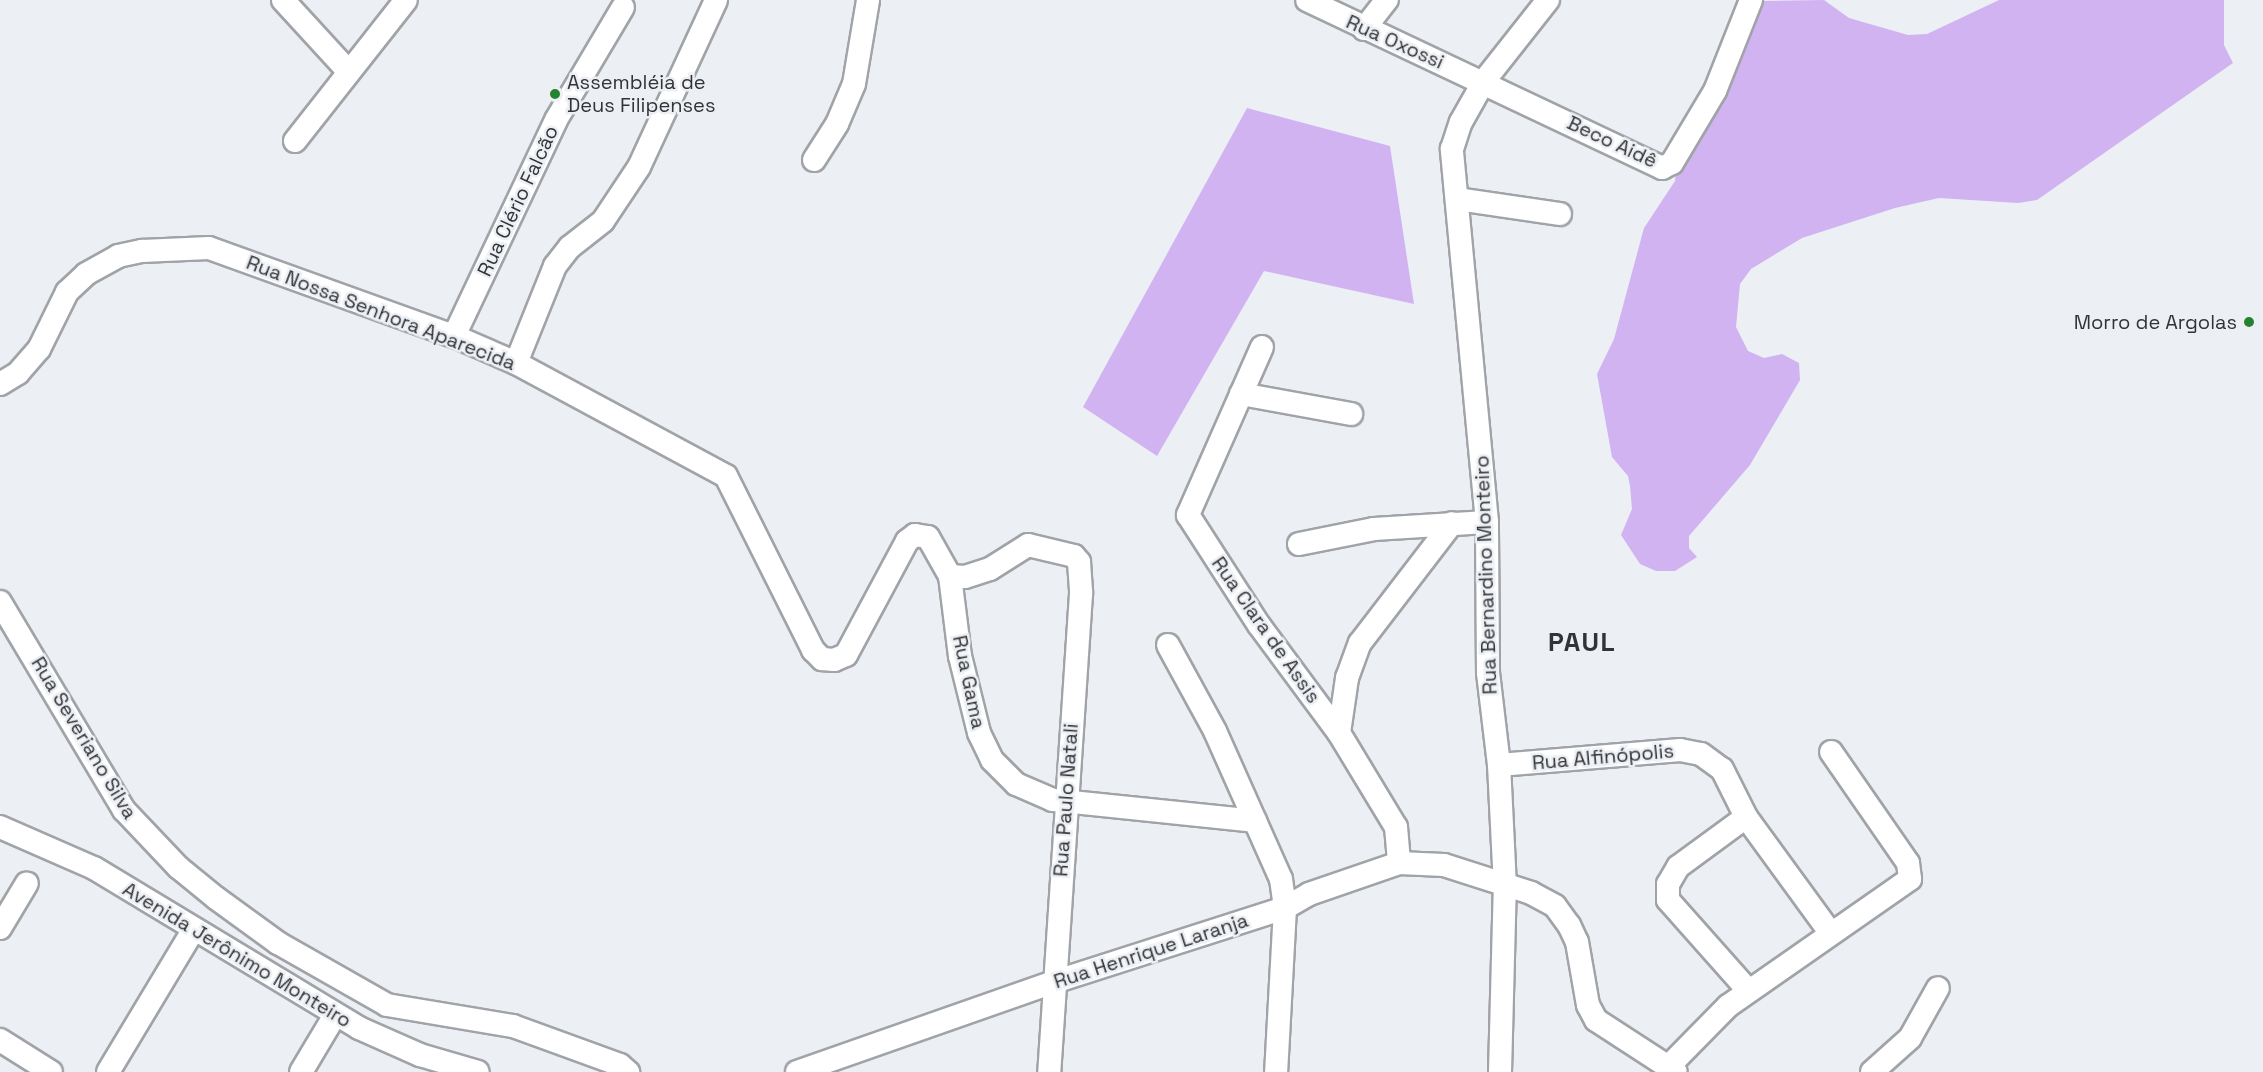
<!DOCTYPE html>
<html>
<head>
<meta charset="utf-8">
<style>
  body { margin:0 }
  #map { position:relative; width:2263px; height:1072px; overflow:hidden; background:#eceff4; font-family:"Space Grotesk",sans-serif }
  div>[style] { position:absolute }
  .green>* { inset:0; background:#d1b3f2 }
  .roads { filter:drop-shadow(2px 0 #a0a3a8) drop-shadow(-2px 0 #a0a3a8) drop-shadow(0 2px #a0a3a8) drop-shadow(0 -2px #a0a3a8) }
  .minor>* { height:22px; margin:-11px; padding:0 11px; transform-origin:11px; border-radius:11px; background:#fff }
  .dots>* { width:16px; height:16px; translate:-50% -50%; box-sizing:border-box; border:3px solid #eceff4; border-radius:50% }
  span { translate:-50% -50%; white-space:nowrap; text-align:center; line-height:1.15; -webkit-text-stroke:5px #eceff4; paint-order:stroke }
  .street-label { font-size:20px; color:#323335 }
  .poi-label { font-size:20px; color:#323335 }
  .left { translate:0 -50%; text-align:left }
  .right { translate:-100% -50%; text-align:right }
  .district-label { font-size:26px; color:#323335; font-weight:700; letter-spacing:1.5px }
</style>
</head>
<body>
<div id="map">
  <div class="green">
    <i style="clip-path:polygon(1824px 0,1849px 18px,1908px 35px,1927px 34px,1999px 0,2224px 0,2224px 45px,2233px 63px,2037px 200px,2018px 203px,1939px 198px,1895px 208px,1802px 238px,1751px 269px,1740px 284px,1736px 327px,1748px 351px,1764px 358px,1782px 354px,1799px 363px,1800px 380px,1750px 465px,1689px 536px,1689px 548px,1697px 557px,1675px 571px,1656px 571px,1640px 564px,1621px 535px,1632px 509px,1630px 486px,1628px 476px,1612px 457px,1597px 374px,1614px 339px,1644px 228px,1675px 181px,1677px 160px,1761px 1px)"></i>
    <i style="clip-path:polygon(1247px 108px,1390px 146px,1414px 304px,1264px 271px,1157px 456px,1083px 407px)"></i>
  </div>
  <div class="roads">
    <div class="minor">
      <i style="left:283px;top:0;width:96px;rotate:47.5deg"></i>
      <i style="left:1307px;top:0;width:393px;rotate:25.3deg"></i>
      <i style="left:1662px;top:168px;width:11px;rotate:-27deg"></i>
      <i style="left:1672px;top:163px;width:84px;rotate:-59.2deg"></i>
      <i style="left:1715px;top:91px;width:98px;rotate:-68.4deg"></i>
      <i style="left:1364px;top:29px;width:37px;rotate:-52deg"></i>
      <i style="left:295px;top:141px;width:179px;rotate:-51.8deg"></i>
      <i style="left:814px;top:160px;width:43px;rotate:-57.4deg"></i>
      <i style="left:837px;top:124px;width:43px;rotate:-67deg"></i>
      <i style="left:854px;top:84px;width:85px;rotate:-80.5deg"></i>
      <i style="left:1457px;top:199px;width:104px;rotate:8.3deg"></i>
      <i style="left:454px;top:336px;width:239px;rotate:-64.7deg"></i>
      <i style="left:556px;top:120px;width:131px;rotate:-59.3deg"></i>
      <i style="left:1262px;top:347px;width:184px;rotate:113.8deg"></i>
      <i style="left:1188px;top:515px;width:131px;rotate:57.2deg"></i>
      <i style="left:1259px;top:625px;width:134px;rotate:53.5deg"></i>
      <i style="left:1339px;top:733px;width:110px;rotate:58.8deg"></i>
      <i style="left:1396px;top:827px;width:36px;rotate:85deg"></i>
      <i style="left:516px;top:363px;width:105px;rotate:-68.1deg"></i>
      <i style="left:555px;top:266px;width:24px;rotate:-52deg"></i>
      <i style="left:570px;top:247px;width:42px;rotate:-38.2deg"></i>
      <i style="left:603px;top:221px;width:65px;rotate:-56.3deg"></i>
      <i style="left:639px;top:167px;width:184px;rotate:-65.2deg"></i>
      <i style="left:0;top:384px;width:21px;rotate:-31deg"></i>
      <i style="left:18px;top:373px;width:32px;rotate:-49deg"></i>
      <i style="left:39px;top:349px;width:64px;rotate:-63.8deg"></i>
      <i style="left:67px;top:292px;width:26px;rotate:-43deg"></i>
      <i style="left:86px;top:274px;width:37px;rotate:-29deg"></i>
      <i style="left:118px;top:256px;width:25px;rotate:-12deg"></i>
      <i style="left:142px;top:251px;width:67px;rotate:-2.6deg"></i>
      <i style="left:209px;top:248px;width:260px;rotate:19.8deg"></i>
      <i style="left:454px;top:336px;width:68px;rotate:23.5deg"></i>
      <i style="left:516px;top:363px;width:238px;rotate:28.3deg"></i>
      <i style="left:726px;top:476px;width:195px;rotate:63.4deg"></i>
      <i style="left:813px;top:650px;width:13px;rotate:45deg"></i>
      <i style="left:822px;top:659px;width:12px;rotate:5deg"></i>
      <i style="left:834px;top:660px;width:13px;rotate:-23deg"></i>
      <i style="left:846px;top:655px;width:129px;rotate:-61.8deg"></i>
      <i style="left:907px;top:541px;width:10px;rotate:-37deg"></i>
      <i style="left:915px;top:535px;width:13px;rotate:9deg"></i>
      <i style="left:928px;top:537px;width:45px;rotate:60.6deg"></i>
      <i style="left:950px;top:576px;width:81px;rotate:82.9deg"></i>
      <i style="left:960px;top:656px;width:79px;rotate:76.1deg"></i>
      <i style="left:979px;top:733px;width:30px;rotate:64deg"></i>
      <i style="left:992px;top:760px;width:34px;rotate:45deg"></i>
      <i style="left:1016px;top:784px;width:40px;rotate:23.4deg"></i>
      <i style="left:1053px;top:800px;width:203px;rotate:5.9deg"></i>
      <i style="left:1241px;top:394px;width:112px;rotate:10.3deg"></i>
      <i style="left:1299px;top:544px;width:76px;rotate:-11.3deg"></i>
      <i style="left:1374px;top:529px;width:113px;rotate:-3.5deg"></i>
      <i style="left:950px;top:576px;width:15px;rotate:4deg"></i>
      <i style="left:965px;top:577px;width:26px;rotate:-18deg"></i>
      <i style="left:990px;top:569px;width:45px;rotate:-32.3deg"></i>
      <i style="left:1028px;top:545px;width:47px;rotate:13.4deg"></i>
      <i style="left:1074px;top:556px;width:8px;rotate:50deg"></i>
      <i style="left:1079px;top:562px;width:32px;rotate:86deg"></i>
      <i style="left:1081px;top:594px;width:479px;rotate:93.8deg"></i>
      <i style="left:0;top:602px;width:242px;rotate:59.2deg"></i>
      <i style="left:124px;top:810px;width:79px;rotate:46.5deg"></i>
      <i style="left:178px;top:867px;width:49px;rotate:39.2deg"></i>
      <i style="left:216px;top:898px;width:77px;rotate:36deg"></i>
      <i style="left:278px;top:943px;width:125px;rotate:29.6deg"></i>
      <i style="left:387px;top:1005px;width:128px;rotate:9.5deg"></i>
      <i style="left:513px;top:1026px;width:114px;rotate:20deg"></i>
      <i style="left:620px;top:1065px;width:11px;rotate:41deg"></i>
      <i style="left:1168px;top:645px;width:98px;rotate:61.3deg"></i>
      <i style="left:1215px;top:731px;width:162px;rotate:66deg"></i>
      <i style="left:1281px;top:879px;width:29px;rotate:82deg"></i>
      <i style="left:1285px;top:908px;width:164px;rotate:93.1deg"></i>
      <i style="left:1339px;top:733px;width:56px;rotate:-81.7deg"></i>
      <i style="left:1347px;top:678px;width:37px;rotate:-70deg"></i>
      <i style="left:1360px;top:643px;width:151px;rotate:-52.5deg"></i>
      <i style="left:1499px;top:765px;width:182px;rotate:-4.7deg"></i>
      <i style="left:1680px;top:750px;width:21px;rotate:11deg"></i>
      <i style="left:1701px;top:754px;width:26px;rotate:36deg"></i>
      <i style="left:1722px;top:769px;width:54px;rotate:63.4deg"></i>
      <i style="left:1746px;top:817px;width:142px;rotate:53.9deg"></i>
      <i style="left:1746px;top:817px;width:84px;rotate:143.7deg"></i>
      <i style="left:1678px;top:867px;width:20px;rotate:120deg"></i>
      <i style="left:1668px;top:884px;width:16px;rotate:90deg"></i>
      <i style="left:1668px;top:900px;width:120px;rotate:48.4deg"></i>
      <i style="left:0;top:827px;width:103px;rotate:23.6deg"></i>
      <i style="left:94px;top:868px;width:310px;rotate:31.1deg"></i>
      <i style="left:359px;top:1028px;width:67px;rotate:23.9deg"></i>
      <i style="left:420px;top:1055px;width:60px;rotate:16.3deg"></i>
      <i style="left:0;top:928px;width:52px;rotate:-59deg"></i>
      <i style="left:0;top:1040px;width:60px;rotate:32.1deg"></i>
      <i style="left:1667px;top:1068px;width:87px;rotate:-45.5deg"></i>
      <i style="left:1728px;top:1006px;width:222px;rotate:-34.9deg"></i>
      <i style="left:1910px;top:879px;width:16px;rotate:-97deg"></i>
      <i style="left:1908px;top:863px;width:135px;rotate:-124.7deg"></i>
      <i style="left:108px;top:1072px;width:167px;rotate:-59deg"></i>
      <i style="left:301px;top:1072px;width:66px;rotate:-59.2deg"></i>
      <i style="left:797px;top:1072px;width:275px;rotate:-19.3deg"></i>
      <i style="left:1057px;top:981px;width:239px;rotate:-17.8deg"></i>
      <i style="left:1285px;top:908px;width:28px;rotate:-30deg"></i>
      <i style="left:1309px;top:894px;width:95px;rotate:-19deg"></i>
      <i style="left:1399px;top:863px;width:45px;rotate:2.5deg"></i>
      <i style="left:1444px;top:865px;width:91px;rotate:17.8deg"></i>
      <i style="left:1531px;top:893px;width:27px;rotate:28deg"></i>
      <i style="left:1555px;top:906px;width:24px;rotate:54deg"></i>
      <i style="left:1569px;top:925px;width:19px;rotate:65deg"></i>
      <i style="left:1577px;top:942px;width:64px;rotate:80.1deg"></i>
      <i style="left:1588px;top:1005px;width:17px;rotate:62deg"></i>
      <i style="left:1596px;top:1020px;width:95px;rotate:33deg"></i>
      <i style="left:1500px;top:1072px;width:185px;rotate:-88.5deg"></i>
      <i style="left:1505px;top:887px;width:122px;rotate:-92.8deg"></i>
      <i style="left:1499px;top:765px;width:93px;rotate:-96.8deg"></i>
      <i style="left:1488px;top:673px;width:151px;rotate:-90.4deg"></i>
      <i style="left:1487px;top:522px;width:375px;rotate:-95.4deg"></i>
      <i style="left:1452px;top:149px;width:28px;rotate:-72deg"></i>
      <i style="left:1461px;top:122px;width:47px;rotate:-60.7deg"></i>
      <i style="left:1484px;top:81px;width:103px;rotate:-51.7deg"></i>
      <i style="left:1872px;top:1072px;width:51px;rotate:-41.8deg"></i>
      <i style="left:1910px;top:1038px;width:57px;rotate:-60.8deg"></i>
    </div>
  </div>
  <div class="dots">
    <i style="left:555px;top:94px;background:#268233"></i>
    <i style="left:2249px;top:322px;background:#268233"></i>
  </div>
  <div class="street-label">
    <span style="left:1395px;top:42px;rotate:24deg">Rua Oxossi</span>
    <span style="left:1612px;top:142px;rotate:25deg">Beco Aidê</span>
    <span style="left:518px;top:201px;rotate:-65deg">Rua Clério Falcão</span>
    <span style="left:381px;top:313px;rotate:21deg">Rua Nossa Senhora Aparecida</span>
    <span style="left:1486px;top:575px;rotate:-92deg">Rua Bernardino Monteiro</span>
    <span style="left:1266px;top:630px;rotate:55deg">Rua Clara de Assis</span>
    <span style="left:969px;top:682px;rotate:78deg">Rua Gama</span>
    <span style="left:84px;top:738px;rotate:59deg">Rua Severiano Silva</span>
    <span style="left:1603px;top:757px;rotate:-5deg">Rua Alfinópolis</span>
    <span style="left:1066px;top:800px;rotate:-86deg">Rua Paulo Natali</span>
    <span style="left:1151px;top:951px;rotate:-18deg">Rua Henrique Laranja</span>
    <span style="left:237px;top:955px;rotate:31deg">Avenida Jerônimo Monteiro</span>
  </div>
  <div class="poi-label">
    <span class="left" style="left:567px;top:94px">Assembléia de<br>Deus Filipenses</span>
    <span class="right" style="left:2237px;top:322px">Morro de Argolas</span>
  </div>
  <div class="district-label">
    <span style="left:1582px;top:643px">PAUL</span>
  </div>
</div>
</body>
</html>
